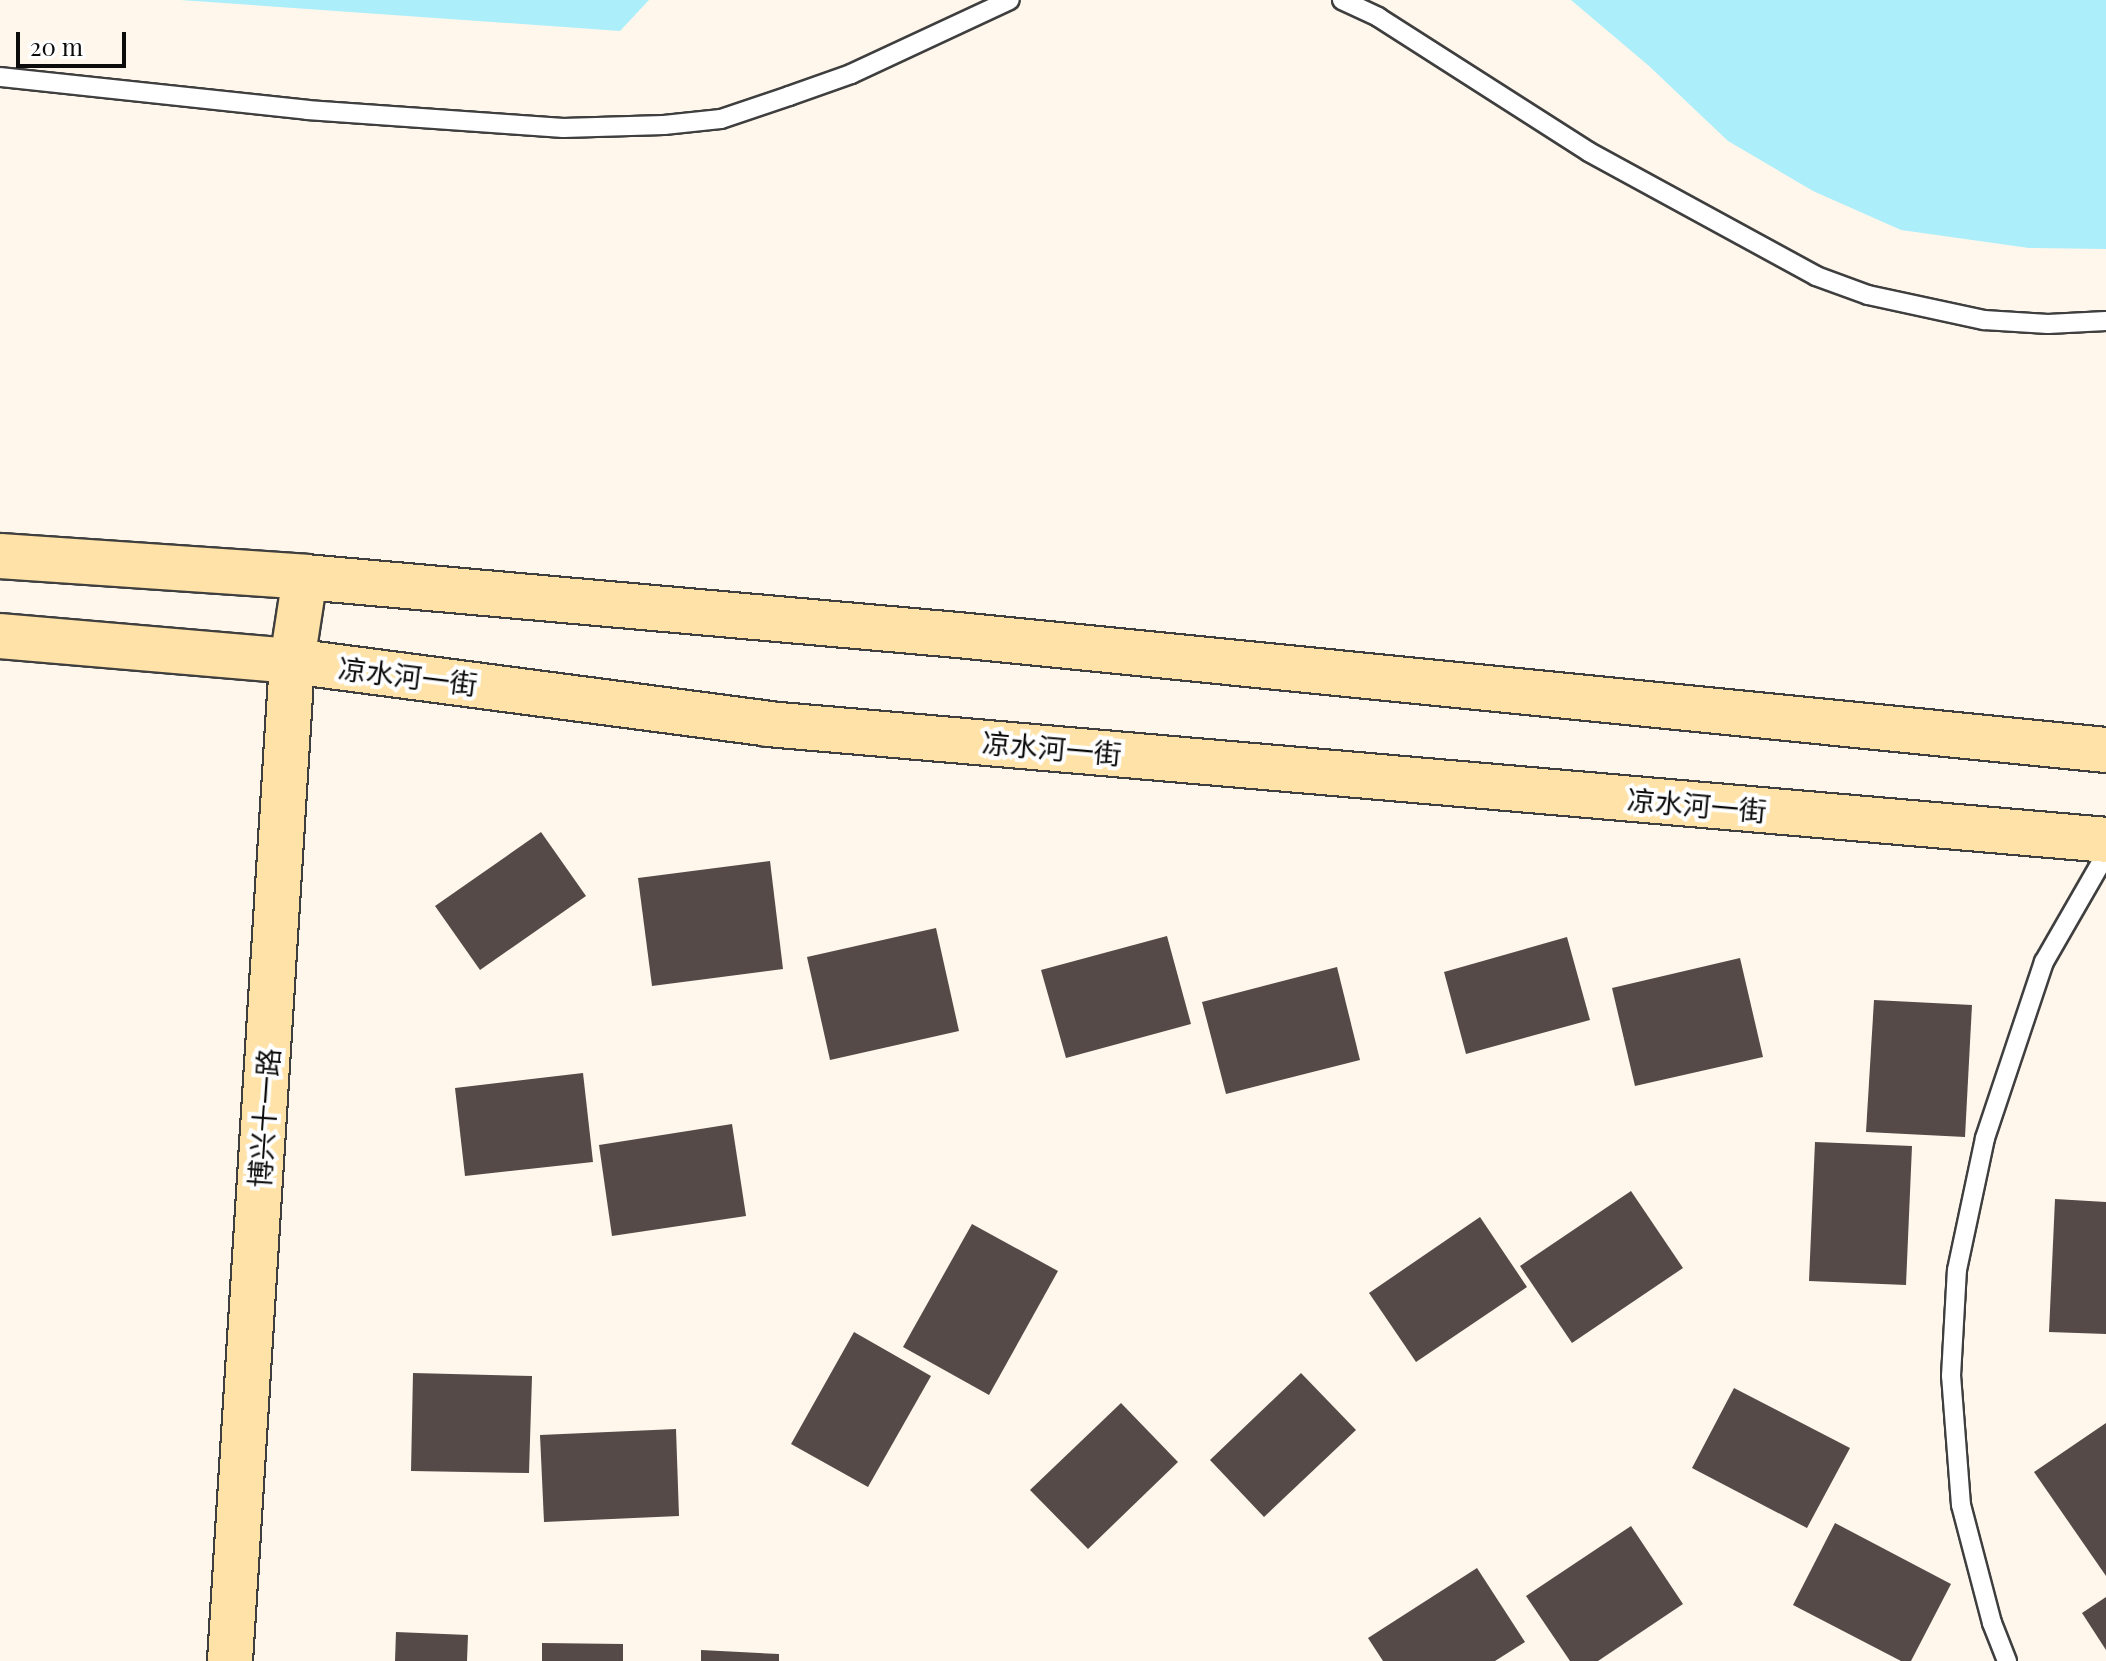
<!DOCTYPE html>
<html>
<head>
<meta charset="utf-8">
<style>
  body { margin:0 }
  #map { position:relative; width:2106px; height:1661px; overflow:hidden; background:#fff7ec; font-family:"Playfair Display","Noto Sans SC",serif }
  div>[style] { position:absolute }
  .water>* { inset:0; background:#aceffb }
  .building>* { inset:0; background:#564a48 }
  .roads { filter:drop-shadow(2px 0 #3f3f3f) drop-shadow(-2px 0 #3f3f3f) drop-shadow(0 2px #3f3f3f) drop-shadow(0 -2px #3f3f3f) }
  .lane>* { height:18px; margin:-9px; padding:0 9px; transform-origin:9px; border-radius:9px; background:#fff }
  .secondary>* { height:44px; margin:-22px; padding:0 22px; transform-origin:22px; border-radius:22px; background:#ffe2a7 }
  span { translate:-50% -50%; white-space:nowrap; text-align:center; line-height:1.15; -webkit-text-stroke:8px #fff; paint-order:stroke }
  .street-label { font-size:28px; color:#0c0c0c }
  .scale { position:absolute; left:16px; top:32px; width:110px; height:36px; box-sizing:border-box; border:4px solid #0c0c0c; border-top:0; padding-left:10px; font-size:24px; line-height:28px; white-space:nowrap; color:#0c0c0c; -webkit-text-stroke:6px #fff; paint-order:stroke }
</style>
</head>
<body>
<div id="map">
  <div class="water">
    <i style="clip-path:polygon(180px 0,649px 0,620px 31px)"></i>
    <i style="clip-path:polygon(1571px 0,2106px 0,2106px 249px,2029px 248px,1901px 230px,1813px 191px,1728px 141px,1649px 66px)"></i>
  </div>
  <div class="building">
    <i style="clip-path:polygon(541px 832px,586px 896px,480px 970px,435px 906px)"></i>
    <i style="clip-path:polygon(770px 861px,783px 969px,652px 986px,638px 878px)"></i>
    <i style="clip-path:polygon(936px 928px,959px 1031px,830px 1060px,807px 957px)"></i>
    <i style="clip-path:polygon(1167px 936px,1191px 1024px,1066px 1058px,1041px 970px)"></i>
    <i style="clip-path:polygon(1567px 937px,1590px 1020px,1466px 1054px,1444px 972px)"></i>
    <i style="clip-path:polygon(1740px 958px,1763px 1057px,1635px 1086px,1612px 988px)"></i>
    <i style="clip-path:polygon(1337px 967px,1360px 1060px,1226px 1094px,1202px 1002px)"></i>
    <i style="clip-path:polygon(1874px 1000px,1972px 1005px,1965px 1137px,1866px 1132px)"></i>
    <i style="clip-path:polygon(583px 1073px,593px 1162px,465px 1176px,455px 1088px)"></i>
    <i style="clip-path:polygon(732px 1124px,746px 1216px,612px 1236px,599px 1145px)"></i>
    <i style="clip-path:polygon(1815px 1142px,1912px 1146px,1906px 1285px,1809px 1281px)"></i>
    <i style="clip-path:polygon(1631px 1191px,1683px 1268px,1572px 1343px,1520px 1266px)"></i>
    <i style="clip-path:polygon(2055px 1199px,2106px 1202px,2106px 1334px,2049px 1332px)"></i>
    <i style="clip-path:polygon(1480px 1217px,1527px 1287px,1416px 1362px,1369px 1293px)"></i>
    <i style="clip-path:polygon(972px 1224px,1058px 1271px,989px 1395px,903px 1347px)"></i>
    <i style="clip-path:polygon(854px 1332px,931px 1376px,868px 1487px,791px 1444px)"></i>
    <i style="clip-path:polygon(413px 1373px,532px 1376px,529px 1473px,411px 1471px)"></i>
    <i style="clip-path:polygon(1301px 1373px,1356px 1430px,1264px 1517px,1210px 1460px)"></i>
    <i style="clip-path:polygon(1734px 1388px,1850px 1448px,1807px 1528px,1692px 1468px)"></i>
    <i style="clip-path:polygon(1121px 1403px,1178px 1462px,1088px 1549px,1030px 1490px)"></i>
    <i style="clip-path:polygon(2106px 1423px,2106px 1576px,2034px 1472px)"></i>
    <i style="clip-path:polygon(676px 1429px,679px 1516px,544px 1522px,540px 1435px)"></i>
    <i style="clip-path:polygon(1835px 1523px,1951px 1584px,1911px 1661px,1901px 1661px,1793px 1605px)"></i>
    <i style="clip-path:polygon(1631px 1526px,1683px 1604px,1598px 1661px,1570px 1661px,1526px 1596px)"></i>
    <i style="clip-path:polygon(1477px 1568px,1525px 1642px,1495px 1661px,1383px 1661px,1368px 1638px)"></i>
    <i style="clip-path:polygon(2106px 1597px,2106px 1650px,2082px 1613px)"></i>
    <i style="clip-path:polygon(396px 1632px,468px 1635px,467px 1661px,395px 1661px)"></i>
    <i style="clip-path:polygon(542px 1643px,623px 1644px,623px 1661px,542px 1661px)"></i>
    <i style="clip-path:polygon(701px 1650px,779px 1654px,779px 1661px,701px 1661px)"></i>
  </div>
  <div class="roads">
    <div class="lane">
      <i style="left:1342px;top:0;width:40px;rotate:25deg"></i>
      <i style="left:1378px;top:17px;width:250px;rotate:32.6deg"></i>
      <i style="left:1589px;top:152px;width:259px;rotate:28.6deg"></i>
      <i style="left:1816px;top:276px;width:55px;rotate:20.1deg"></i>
      <i style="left:1868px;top:295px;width:119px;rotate:12.2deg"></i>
      <i style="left:1984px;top:320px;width:64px;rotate:3.6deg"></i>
      <i style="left:2048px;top:324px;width:58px;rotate:-3deg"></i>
      <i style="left:0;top:77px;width:309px;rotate:6.1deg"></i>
      <i style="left:307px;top:110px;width:257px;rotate:4deg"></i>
      <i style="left:563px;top:128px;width:101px;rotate:-1.7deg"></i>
      <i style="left:664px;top:125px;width:57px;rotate:-6deg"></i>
      <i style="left:721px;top:119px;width:72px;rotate:-18.7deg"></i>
      <i style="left:789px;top:96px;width:66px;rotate:-19.5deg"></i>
      <i style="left:851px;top:74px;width:175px;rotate:-25deg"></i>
      <i style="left:2007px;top:1661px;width:41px;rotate:-111.5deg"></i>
      <i style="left:1992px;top:1623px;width:122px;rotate:-104.7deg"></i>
      <i style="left:1961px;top:1505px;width:129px;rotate:-94.4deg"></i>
      <i style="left:1951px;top:1376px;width:106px;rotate:-86.8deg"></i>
      <i style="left:1957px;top:1270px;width:135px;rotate:-78deg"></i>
      <i style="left:1985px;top:1138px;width:186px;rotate:-71.5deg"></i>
      <i style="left:2044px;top:962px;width:125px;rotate:-60.1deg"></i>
    </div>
    <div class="secondary">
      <i style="left:0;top:556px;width:306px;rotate:3.9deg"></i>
      <i style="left:305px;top:577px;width:656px;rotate:5.08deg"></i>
      <i style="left:958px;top:635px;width:1154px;rotate:5.72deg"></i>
      <i style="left:0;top:636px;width:293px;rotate:4.9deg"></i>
      <i style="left:292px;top:661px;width:480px;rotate:7.5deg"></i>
      <i style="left:768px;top:724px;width:1343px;rotate:4.95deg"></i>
      <i style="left:230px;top:1661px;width:1002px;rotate:-86.45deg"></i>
      <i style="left:292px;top:661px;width:85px;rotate:-81.2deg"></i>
    </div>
  </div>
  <div class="street-label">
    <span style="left:408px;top:676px;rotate:7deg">凉水河一街</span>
    <span style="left:1052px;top:748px;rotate:5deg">凉水河一街</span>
    <span style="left:1697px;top:805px;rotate:5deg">凉水河一街</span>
    <span style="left:264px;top:1118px;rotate:-86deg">博兴十一路</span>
  </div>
  <div class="scale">20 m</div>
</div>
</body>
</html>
